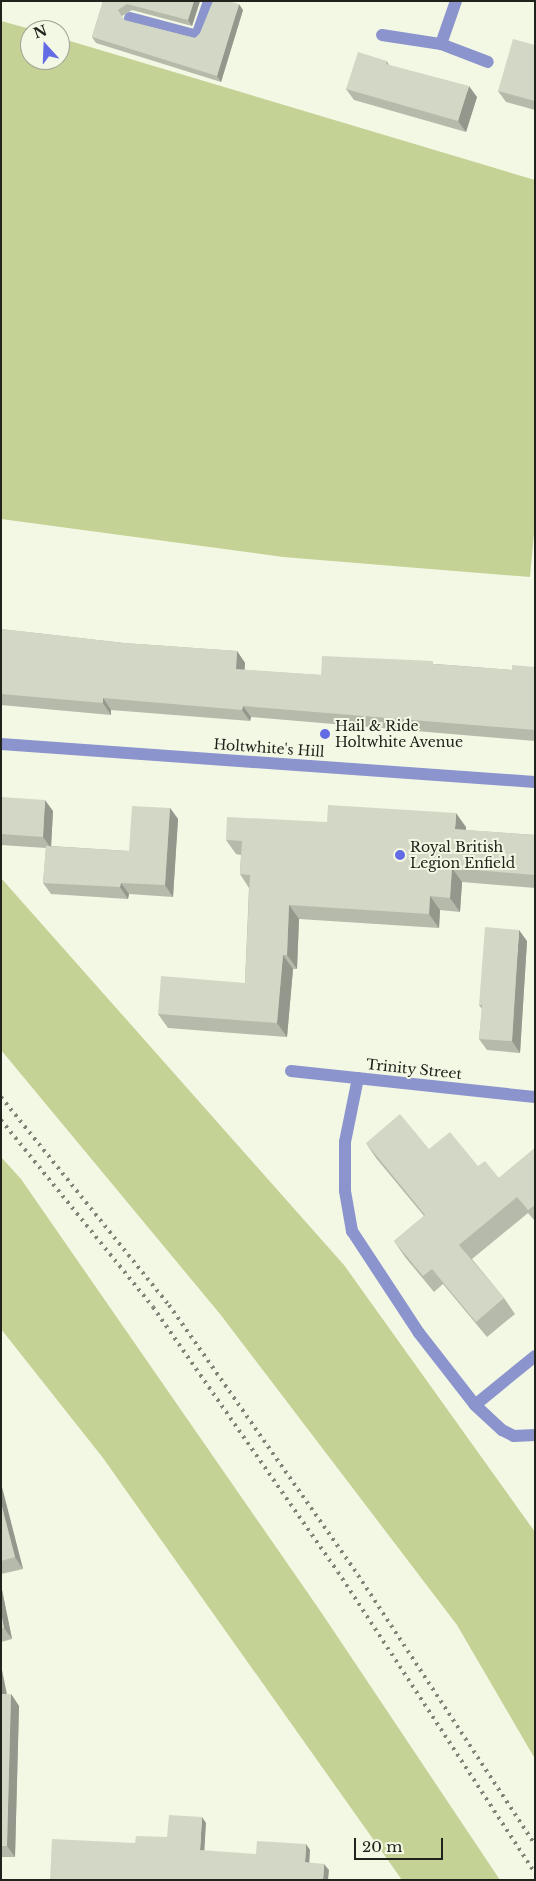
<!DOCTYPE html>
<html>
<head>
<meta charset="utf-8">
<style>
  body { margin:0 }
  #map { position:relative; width:536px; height:1881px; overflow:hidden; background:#f3f8e5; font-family:"Libre Baskerville",serif }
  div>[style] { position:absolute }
  .green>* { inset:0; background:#c5d296 }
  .service>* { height:12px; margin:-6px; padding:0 6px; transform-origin:6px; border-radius:6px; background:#8b94cd }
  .minor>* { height:12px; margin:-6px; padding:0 6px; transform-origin:6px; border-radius:6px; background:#8b94cd }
  .tertiary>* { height:12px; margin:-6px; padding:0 6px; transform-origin:6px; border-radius:6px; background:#8b94cd }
  .rail>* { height:4px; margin-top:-2px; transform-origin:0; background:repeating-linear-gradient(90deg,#818478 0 2.5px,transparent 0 7.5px) }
  .wall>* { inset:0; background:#b5baaa }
  .shaded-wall>* { inset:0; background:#94978b }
  .building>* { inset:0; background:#d3d8c6 }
  .dots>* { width:14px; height:14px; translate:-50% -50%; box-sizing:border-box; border:2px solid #f3f8e5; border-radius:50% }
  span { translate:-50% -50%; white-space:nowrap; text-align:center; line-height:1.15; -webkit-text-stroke:4px #f3f8e5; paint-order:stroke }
  .poi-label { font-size:14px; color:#21221c }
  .left { translate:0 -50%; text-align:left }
  .street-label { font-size:14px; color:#21221c }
  .frame { position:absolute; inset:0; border:2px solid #21221c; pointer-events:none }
  .north { position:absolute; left:20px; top:20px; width:50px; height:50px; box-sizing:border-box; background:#f3f8e5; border:1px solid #9fa295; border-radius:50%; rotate:340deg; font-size:14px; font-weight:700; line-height:20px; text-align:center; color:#21221c }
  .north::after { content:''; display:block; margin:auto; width:18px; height:22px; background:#646ce5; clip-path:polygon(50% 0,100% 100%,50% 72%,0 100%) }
  .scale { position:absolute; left:354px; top:1838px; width:89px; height:22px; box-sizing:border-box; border:2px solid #21221c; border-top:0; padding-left:6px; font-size:15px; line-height:18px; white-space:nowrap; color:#21221c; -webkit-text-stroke:4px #f3f8e5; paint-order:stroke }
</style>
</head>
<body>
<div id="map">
  <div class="green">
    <i style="clip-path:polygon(1px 21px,34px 30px,30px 30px,30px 60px,60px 60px,60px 38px,535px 180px,535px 522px,530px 577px,283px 557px,1px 519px)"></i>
    <i style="clip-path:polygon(1px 878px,344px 1265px,535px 1532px,535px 1759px,457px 1625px,220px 1314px,1px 1050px)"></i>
    <i style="clip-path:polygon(1px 1157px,21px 1179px,321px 1612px,500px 1880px,402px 1880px,103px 1458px,1px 1329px)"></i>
  </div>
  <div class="service">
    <i style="left:130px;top:18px;width:69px;rotate:15deg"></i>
    <i style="left:197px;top:36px;width:37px;rotate:-71deg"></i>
    <i style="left:358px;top:1078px;width:65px;rotate:101.5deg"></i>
    <i style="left:345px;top:1142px;width:49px;rotate:90deg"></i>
    <i style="left:345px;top:1191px;width:41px;rotate:80.1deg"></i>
    <i style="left:352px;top:1231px;width:122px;rotate:56.7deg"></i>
    <i style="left:419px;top:1333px;width:91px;rotate:52.1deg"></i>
    <i style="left:475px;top:1405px;width:77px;rotate:-39.2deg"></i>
    <i style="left:475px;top:1405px;width:37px;rotate:43deg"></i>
    <i style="left:502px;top:1430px;width:13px;rotate:27deg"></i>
    <i style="left:514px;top:1436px;width:21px;rotate:-3deg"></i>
  </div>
  <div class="minor">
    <i style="left:382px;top:35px;width:60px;rotate:8.7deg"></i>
    <i style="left:441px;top:44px;width:50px;rotate:21deg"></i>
    <i style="left:441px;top:44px;width:46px;rotate:-70.8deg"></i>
    <i style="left:291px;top:1071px;width:245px;rotate:6.1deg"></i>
  </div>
  <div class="tertiary">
    <i style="left:1px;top:744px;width:535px;rotate:4.07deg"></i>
  </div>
  <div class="rail">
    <i style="left:1px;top:1097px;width:267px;rotate:51.1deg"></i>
    <i style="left:169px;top:1305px;width:322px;rotate:55deg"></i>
    <i style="left:354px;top:1569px;width:330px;rotate:56.7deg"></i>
    <i style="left:1px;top:1120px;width:241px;rotate:50.9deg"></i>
    <i style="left:153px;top:1307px;width:323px;rotate:55.1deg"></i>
    <i style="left:338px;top:1572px;width:360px;rotate:56.8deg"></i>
  </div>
  <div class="wall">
    <i style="clip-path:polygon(103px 1px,200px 1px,192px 26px,132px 10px,122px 16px,124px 20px,195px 38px,243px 10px,221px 82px,96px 43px,92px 37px)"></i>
    <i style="clip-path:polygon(535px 45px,535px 110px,506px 102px,498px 91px)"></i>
    <i style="clip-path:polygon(387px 61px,389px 65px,477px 97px,466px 132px,354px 100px,346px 89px)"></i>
    <i style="clip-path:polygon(1px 629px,124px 643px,237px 651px,245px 663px,244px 670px,321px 675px,436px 664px,512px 670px,535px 667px,535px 741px,251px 717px,250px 721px,111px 710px,111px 715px,1px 705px)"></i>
    <i style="clip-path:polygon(1px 797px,53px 811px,51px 846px,129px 851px,170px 808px,178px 819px,173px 897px,129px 894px,128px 899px,51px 894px,43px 883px,46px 848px,1px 845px)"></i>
    <i style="clip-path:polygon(327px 822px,466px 827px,465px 830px,535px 835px,535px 888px,462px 882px,460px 912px,440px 910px,439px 928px,299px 919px,297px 969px,293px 969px,287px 1037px,168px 1028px,158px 1014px,245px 983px,249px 888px,240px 874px,241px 855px,236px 854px,226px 840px)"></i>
    <i style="clip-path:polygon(527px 941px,520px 1053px,487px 1050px,479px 1039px,482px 1009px,479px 1005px)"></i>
    <i style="clip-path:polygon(366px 1143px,429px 1149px,478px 1166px,499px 1178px,535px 1148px,535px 1221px,528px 1213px,472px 1259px,504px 1298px,515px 1314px,487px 1337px,443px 1284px,434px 1292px,405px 1257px,394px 1241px,424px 1216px,376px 1158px)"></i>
    <i style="clip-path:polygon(1px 1485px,23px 1569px,1px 1574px)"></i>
    <i style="clip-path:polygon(1px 1585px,12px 1639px,1px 1642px)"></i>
    <i style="clip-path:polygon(1px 1665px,7px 1694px,11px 1694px,19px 1706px,15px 1857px,1px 1857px)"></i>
  </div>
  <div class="shaded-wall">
    <i style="clip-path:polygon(194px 1px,200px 1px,192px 26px,188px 20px)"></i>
    <i style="clip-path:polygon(239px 4px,243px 10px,221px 82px,217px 76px)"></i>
    <i style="clip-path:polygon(469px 86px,477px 97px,466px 132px,458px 121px)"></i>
    <i style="clip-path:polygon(237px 651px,245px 663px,244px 680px,236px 669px)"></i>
    <i style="clip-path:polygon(103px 698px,111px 710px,111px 715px,103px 703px)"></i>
    <i style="clip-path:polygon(243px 706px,251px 717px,250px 721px,242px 710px)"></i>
    <i style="clip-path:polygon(45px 800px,53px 811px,51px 848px,43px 837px)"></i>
    <i style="clip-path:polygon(170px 808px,178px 819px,173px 897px,165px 885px)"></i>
    <i style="clip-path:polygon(456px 813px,466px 827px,465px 843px,455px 829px)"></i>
    <i style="clip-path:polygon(452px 868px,462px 882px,460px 912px,450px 898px)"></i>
    <i style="clip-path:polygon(121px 883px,129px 894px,128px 899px,120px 887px)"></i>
    <i style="clip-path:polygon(430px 896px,440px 910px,439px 928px,429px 914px)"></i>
    <i style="clip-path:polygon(289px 905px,299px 919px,297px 969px,287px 955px)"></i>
    <i style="clip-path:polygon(519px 930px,527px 941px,520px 1053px,512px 1041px)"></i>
    <i style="clip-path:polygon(283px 955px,293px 969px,287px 1037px,277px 1023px)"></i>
    <i style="clip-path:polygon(1px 1485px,2px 1487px,23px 1569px,15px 1557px,1px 1503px)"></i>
    <i style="clip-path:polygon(1px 1585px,12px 1639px,4px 1628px,1px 1613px)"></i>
    <i style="clip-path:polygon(1px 1666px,9px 1706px,1px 1693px)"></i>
    <i style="clip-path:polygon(11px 1694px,19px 1706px,15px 1857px,7px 1846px)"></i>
    <i style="clip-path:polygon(202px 1817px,206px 1823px,204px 1856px,200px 1850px)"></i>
    <i style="clip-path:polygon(306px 1844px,310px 1850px,309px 1868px,305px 1862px)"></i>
    <i style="clip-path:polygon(324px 1864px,329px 1870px,328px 1880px,323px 1880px)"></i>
  </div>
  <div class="building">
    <i style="clip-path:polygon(103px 1px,194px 1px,188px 20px,127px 4px,118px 10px,124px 20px,195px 38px,200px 33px,213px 1px,228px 1px,239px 4px,217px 76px,92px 37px)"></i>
    <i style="clip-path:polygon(513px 39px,535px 45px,535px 101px,498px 91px)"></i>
    <i style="clip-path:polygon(358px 52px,387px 61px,386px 64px,469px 86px,458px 121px,346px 89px)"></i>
    <i style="clip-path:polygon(1px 629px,124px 643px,237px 651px,236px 669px,321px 675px,322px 656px,433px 661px,433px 664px,512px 670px,512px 665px,535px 667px,535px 730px,243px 706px,242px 710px,103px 698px,103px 703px,1px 694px)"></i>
    <i style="clip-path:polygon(1px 797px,45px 800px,43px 837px,1px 834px)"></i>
    <i style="clip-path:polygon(328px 805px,456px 813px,455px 829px,535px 835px,535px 875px,452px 868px,450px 898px,430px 896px,429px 914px,289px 905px,287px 955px,283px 955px,277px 1023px,158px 1014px,161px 976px,245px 983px,250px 875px,240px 874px,242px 841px,226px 840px,227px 817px,327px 822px)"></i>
    <i style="clip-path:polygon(132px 806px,170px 808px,165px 885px,121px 883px,120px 887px,43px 883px,46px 846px,129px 851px)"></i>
    <i style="clip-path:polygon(485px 927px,519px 930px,512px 1041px,479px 1039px,482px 1005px,479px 1005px)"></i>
    <i style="clip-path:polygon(400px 1114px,429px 1149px,450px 1132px,478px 1166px,485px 1161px,499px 1178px,535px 1148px,535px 1205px,528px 1210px,517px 1197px,459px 1245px,504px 1298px,476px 1322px,432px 1269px,423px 1276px,394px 1241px,425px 1215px,366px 1143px)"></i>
    <i style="clip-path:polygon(1px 1503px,15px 1557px,1px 1561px)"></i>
    <i style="clip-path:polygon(1px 1613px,4px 1628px,1px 1628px)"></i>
    <i style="clip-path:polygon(1px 1693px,1px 1694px,11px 1694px,7px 1846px,1px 1846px)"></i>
    <i style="clip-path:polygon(169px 1815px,202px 1817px,200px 1850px,256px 1854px,257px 1841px,306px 1844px,305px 1862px,324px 1864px,323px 1880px,50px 1880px,52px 1839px,135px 1843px,136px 1836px,167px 1837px)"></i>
  </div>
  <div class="dots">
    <i style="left:325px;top:734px;background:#646ce5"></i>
    <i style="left:400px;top:855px;background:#646ce5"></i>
  </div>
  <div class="poi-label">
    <span class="left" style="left:335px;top:734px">Hail &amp; Ride<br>Holtwhite Avenue</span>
    <span class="left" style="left:410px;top:855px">Royal British<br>Legion Enfield</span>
  </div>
  <div class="street-label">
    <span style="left:269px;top:748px;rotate:4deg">Holtwhite's Hill</span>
    <span style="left:414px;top:1069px;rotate:6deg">Trinity Street</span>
  </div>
  <div class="frame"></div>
  <div class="north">N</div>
  <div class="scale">20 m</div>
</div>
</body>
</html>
